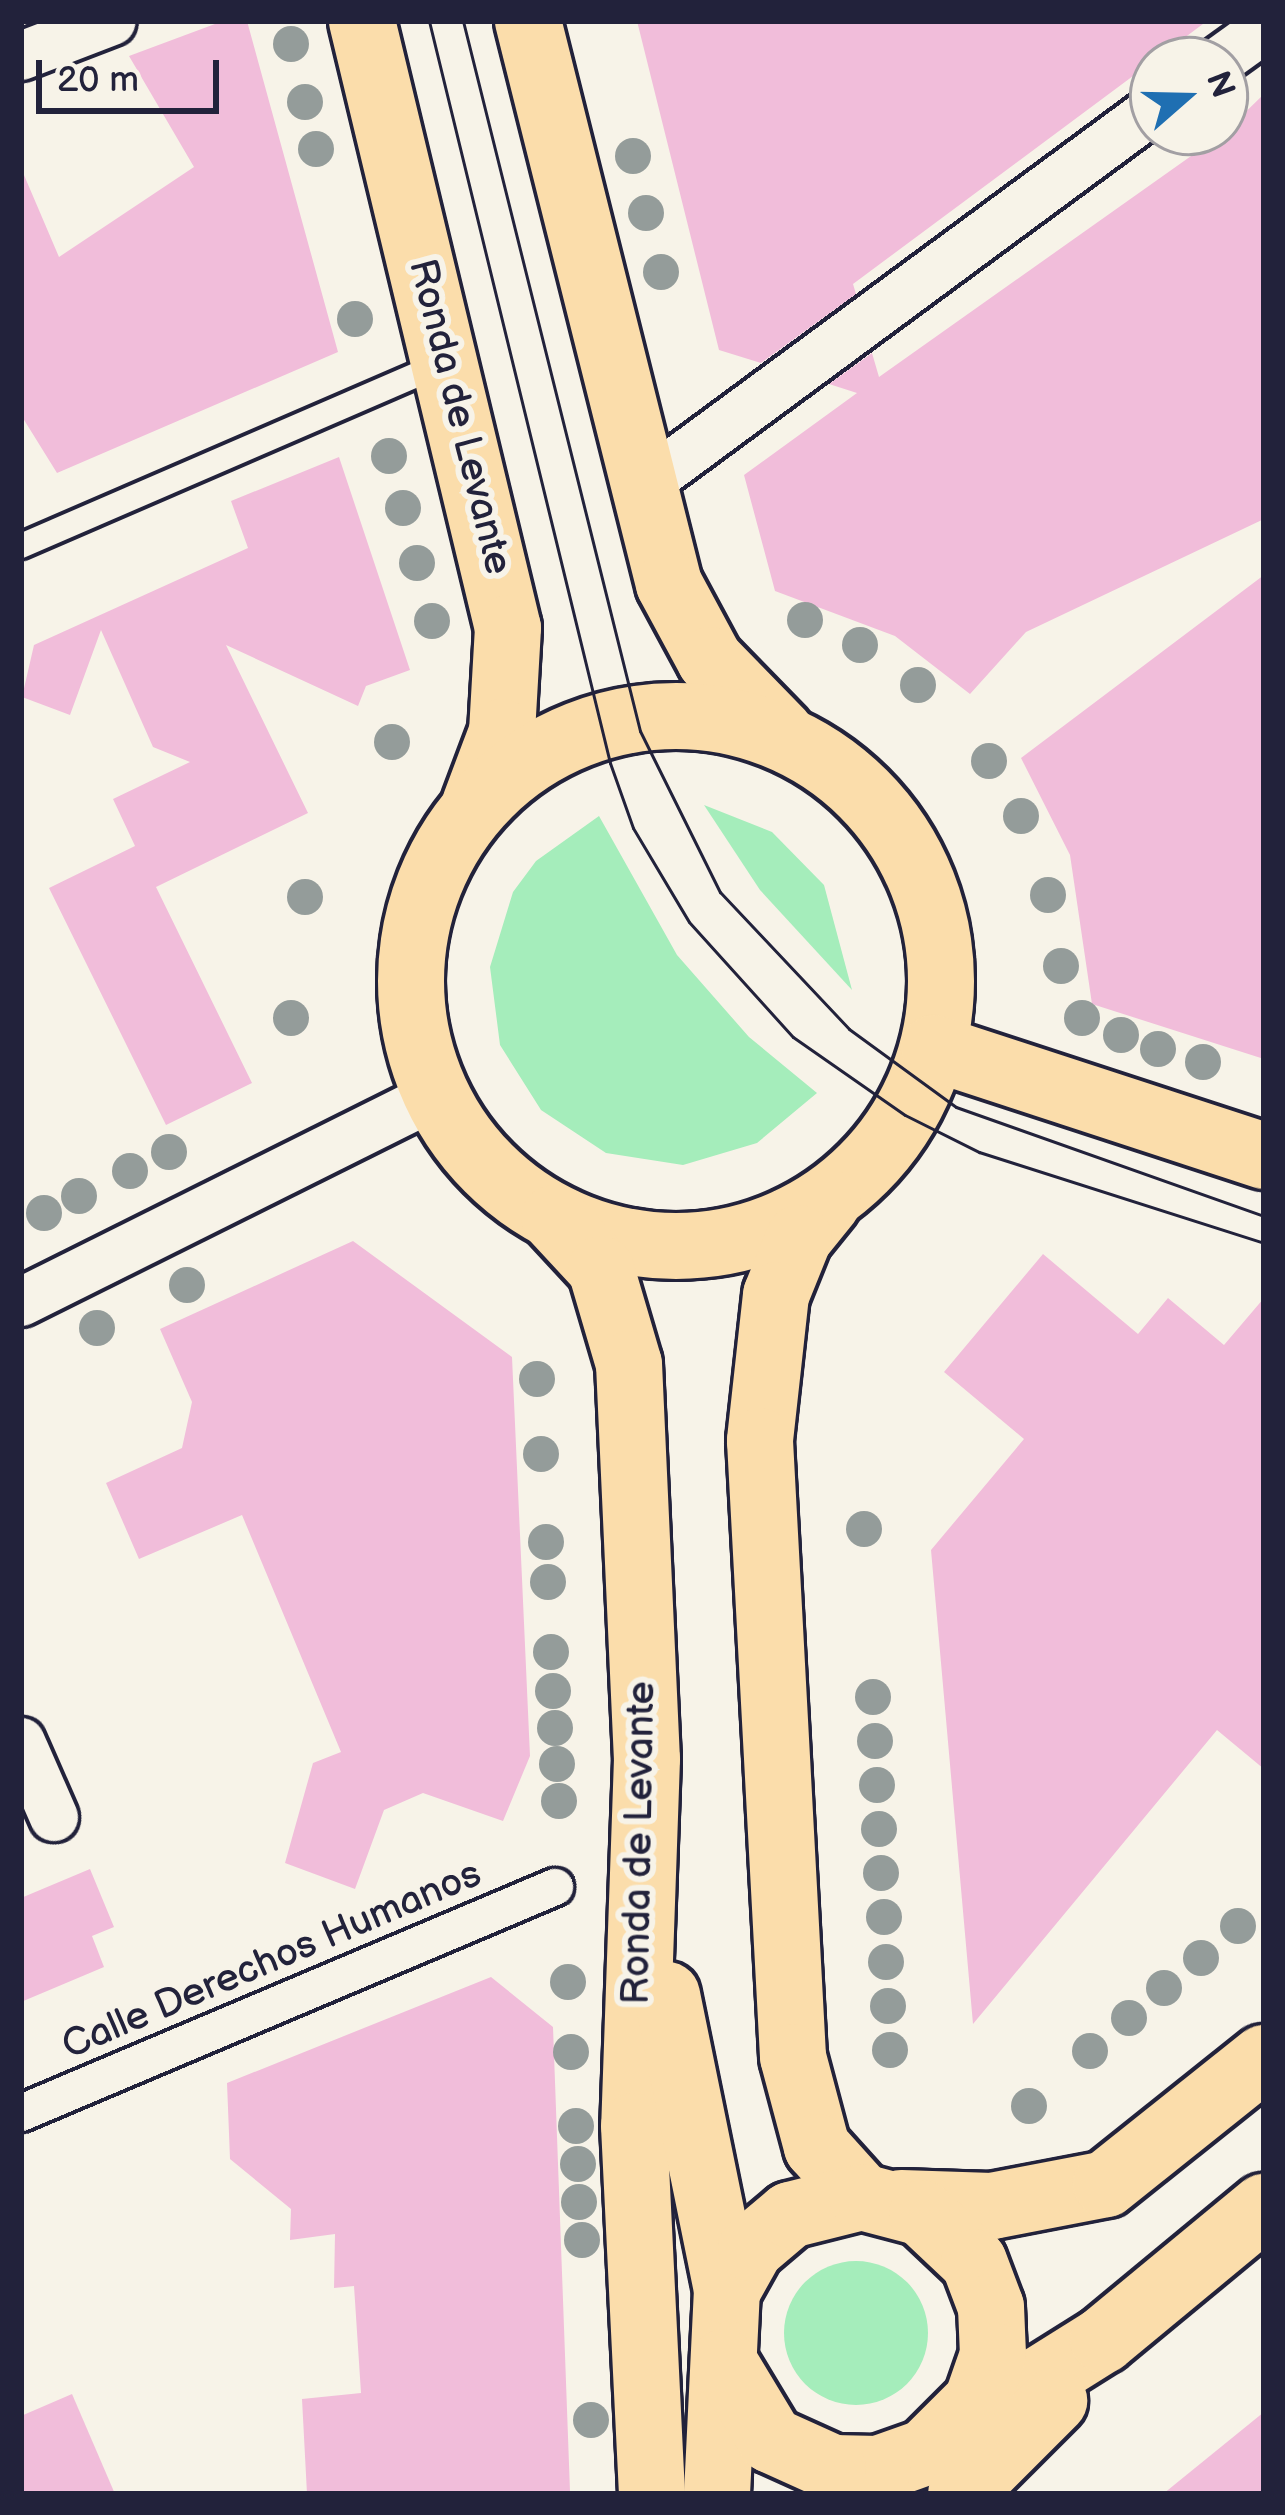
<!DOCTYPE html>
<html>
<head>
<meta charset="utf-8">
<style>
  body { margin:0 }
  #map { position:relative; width:1285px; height:2515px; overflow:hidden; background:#f7f3e8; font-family:"Balsamiq Sans",sans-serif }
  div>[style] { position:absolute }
  .green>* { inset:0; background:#a5edbb }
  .round { border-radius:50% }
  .building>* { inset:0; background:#f1bdda }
  .roads { filter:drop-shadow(3px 0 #22223b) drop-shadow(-3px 0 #22223b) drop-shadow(0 3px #22223b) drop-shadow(0 -3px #22223b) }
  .service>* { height:24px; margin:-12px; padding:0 12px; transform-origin:12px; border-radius:12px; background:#f7f3e8 }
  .pedestrian>* { height:36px; margin:-18px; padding:0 18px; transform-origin:18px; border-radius:18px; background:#f7f3e8 }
  .minor>* { height:48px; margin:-24px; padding:0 24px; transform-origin:24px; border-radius:24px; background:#f7f3e8 }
  .primary>* { height:66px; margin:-33px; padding:0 33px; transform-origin:33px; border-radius:33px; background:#fbddab }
  .primary>.ring { margin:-33px; padding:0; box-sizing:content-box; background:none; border:66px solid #fbddab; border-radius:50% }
  .tram>* { height:3px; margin:-1.5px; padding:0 1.5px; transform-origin:1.5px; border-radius:1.5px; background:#22223b }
  .trees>* { width:36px; height:36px; margin:-18px; border-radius:50%; background:#949c9a }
  span { translate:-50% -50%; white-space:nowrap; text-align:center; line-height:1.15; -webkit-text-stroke:12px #f7f3e8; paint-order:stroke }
  .street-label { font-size:39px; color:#22223b }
  .frame { position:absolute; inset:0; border:24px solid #22223b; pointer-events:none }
  .north { position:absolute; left:1129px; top:36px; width:120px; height:120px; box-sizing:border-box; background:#f7f3e8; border:3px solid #a29fa3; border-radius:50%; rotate:70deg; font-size:33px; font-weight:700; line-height:48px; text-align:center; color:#22223b }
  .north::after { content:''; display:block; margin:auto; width:42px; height:54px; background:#1f6fb2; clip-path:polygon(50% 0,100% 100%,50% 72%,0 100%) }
  .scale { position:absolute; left:36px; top:60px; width:183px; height:54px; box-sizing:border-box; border:6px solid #22223b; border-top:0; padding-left:15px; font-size:36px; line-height:42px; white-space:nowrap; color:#22223b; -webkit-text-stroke:9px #f7f3e8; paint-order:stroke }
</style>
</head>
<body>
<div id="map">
  <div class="green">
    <i style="clip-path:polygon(704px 805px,772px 832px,824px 885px,852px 990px,760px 890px)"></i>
    <i style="clip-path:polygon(599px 816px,677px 955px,749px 1037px,817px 1093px,757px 1143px,683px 1165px,606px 1153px,541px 1110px,500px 1045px,490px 967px,513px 892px,536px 861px)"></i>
    <i class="round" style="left:784px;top:2261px;width:144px;height:144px"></i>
  </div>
  <div class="building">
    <i style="clip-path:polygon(223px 21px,247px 21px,338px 352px,57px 473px,21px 415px,21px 168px,59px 257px,194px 167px,129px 56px)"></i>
    <i style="clip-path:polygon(637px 21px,1207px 21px,853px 284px,856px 294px,761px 363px,719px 350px)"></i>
    <i style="clip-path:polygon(1264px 94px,1264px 519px,1026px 632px,970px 694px,895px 636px,775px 591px,744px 475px,857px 393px,829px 384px,872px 353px,879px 377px,1225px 132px)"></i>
    <i style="clip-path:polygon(339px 457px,410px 670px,366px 686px,358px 706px,226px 645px,308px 813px,156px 887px,252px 1083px,166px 1125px,49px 888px,135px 846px,113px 799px,190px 762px,153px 747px,101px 630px,70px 715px,22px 697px,34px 645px,248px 548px,231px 501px)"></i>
    <i style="clip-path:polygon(1264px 575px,1264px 1059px,1092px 1004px,1070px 855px,1021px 758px)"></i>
    <i style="clip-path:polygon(353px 1241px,512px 1357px,530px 1756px,503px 1821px,423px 1793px,384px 1810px,355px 1889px,285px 1863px,313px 1763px,341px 1752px,242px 1515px,139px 1559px,106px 1483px,182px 1448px,192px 1402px,160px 1329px)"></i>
    <i style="clip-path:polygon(1043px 1254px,1138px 1334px,1168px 1298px,1224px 1345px,1264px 1298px,1264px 1769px,1217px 1730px,973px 2024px,931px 1550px,1024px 1439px,944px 1372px)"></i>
    <i style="clip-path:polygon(90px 1869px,114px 1927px,92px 1936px,104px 1967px,21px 2002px,21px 1898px)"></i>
    <i style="clip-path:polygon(491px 1977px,553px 2027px,570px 2491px,307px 2494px,302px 2399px,361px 2393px,354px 2286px,334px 2288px,335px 2234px,290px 2240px,291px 2209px,230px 2159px,227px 2083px)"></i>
    <i style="clip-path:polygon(72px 2394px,115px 2494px,21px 2494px,21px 2416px)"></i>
    <i style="clip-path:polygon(1264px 2412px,1264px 2494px,1163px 2494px)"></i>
  </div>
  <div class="roads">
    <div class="service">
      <i style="left:21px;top:546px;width:460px;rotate:-23.4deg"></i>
    </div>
    <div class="pedestrian">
      <i style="left:21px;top:2113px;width:580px;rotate:-22.94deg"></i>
    </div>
    <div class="minor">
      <i style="left:21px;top:56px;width:97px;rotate:-21deg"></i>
      <i style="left:1221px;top:60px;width:53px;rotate:-35.8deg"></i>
      <i style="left:643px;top:486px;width:634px;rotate:-36.4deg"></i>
      <i style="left:21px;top:1302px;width:464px;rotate:-26.5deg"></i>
      <i style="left:21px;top:1742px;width:82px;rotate:66.3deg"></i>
    </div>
    <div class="primary">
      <i style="left:362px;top:21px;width:624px;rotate:76.48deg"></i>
      <i style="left:508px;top:628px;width:104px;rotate:93.3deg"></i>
      <i style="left:502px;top:732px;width:77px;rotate:110.6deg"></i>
      <i style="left:528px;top:21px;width:580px;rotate:75.94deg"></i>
      <i style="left:669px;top:584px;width:86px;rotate:61.7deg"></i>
      <i style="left:710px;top:660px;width:102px;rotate:45.8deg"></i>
      <i class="ring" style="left:411px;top:716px;width:464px;height:464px"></i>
      <i style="left:934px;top:1048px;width:347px;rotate:18.1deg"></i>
      <i style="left:828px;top:1202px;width:46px;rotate:128.9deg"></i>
      <i style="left:799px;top:1238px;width:61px;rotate:112deg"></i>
      <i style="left:776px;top:1295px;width:147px;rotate:96.3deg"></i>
      <i style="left:760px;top:1441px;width:617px;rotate:86.93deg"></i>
      <i style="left:793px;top:2057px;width:93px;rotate:75.1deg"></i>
      <i style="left:817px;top:2147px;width:67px;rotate:48deg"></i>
      <i style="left:554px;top:1218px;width:69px;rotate:47.3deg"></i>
      <i style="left:601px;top:1269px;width:99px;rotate:73.6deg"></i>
      <i style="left:629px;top:1364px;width:395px;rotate:87.4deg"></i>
      <i style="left:647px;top:1759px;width:367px;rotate:92deg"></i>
      <i style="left:634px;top:2126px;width:368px;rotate:87.2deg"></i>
      <i style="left:667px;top:1995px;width:302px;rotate:78.5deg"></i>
      <i style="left:901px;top:2203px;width:91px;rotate:1.9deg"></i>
      <i style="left:992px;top:2206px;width:116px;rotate:-10.9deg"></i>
      <i style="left:1106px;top:2184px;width:202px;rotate:-38.6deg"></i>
      <i style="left:953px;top:2434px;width:177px;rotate:-32.1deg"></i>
      <i style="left:1103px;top:2340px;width:209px;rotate:-39.6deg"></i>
      <i style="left:717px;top:2494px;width:203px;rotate:-87.2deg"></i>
      <i style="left:727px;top:2291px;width:49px;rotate:-60.8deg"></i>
      <i style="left:751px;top:2248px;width:51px;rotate:-40.2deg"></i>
      <i style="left:790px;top:2215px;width:74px;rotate:-14deg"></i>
      <i style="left:862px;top:2197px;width:62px;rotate:14.9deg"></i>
      <i style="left:922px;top:2213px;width:71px;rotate:43.3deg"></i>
      <i style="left:974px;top:2262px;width:48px;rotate:69.3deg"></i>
      <i style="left:991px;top:2307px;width:48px;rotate:87.6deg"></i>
      <i style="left:993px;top:2355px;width:49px;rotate:109.2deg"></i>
      <i style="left:977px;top:2401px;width:72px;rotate:135deg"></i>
      <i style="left:926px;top:2452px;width:51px;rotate:160.5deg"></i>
      <i style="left:878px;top:2469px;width:45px;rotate:-178.7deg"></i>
      <i style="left:833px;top:2468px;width:68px;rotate:-155.7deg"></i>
      <i style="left:771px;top:2440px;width:91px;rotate:-121.1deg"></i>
      <i style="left:961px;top:2494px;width:132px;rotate:-45deg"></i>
    </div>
  </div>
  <div class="tram">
    <i style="left:429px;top:21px;width:764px;rotate:76.29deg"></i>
    <i style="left:610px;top:763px;width:69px;rotate:70.5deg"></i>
    <i style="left:633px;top:828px;width:109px;rotate:59.2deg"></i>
    <i style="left:689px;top:922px;width:155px;rotate:47.9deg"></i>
    <i style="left:793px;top:1037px;width:136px;rotate:34.9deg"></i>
    <i style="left:905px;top:1115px;width:83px;rotate:26.6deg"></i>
    <i style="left:979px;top:1152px;width:299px;rotate:17.7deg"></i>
    <i style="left:463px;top:21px;width:732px;rotate:76deg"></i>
    <i style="left:640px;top:731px;width:180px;rotate:63.6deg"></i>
    <i style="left:720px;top:892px;width:188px;rotate:46.7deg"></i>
    <i style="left:849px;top:1029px;width:132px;rotate:36.1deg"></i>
    <i style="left:956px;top:1107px;width:327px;rotate:19.5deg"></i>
  </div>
  <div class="trees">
    <i style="left:291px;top:44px"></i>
    <i style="left:305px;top:102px"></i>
    <i style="left:316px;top:149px"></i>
    <i style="left:633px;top:156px"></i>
    <i style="left:646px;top:213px"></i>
    <i style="left:661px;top:272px"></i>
    <i style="left:355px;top:319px"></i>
    <i style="left:389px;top:456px"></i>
    <i style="left:403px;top:508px"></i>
    <i style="left:417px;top:563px"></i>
    <i style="left:805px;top:620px"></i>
    <i style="left:432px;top:621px"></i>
    <i style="left:860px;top:645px"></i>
    <i style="left:918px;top:685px"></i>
    <i style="left:392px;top:742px"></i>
    <i style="left:989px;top:761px"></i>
    <i style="left:1021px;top:816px"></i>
    <i style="left:1048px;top:895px"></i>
    <i style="left:305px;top:897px"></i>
    <i style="left:1061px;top:966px"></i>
    <i style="left:291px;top:1018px"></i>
    <i style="left:1082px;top:1018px"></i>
    <i style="left:1121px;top:1035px"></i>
    <i style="left:1158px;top:1049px"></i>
    <i style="left:1203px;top:1062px"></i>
    <i style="left:169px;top:1152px"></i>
    <i style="left:130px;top:1171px"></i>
    <i style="left:79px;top:1196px"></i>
    <i style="left:44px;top:1213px"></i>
    <i style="left:187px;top:1285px"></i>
    <i style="left:97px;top:1328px"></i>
    <i style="left:537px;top:1379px"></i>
    <i style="left:541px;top:1454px"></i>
    <i style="left:864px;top:1529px"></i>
    <i style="left:546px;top:1542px"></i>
    <i style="left:548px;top:1582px"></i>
    <i style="left:551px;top:1652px"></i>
    <i style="left:553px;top:1691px"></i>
    <i style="left:873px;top:1697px"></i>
    <i style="left:555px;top:1728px"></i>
    <i style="left:875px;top:1741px"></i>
    <i style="left:557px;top:1764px"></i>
    <i style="left:877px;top:1785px"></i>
    <i style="left:559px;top:1801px"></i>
    <i style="left:879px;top:1829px"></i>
    <i style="left:881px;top:1873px"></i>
    <i style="left:884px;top:1917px"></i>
    <i style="left:1238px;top:1926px"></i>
    <i style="left:1201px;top:1958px"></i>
    <i style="left:886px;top:1962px"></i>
    <i style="left:568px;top:1982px"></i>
    <i style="left:1164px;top:1988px"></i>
    <i style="left:888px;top:2006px"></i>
    <i style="left:1129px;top:2018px"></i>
    <i style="left:890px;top:2050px"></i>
    <i style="left:1090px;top:2051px"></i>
    <i style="left:571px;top:2052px"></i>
    <i style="left:1029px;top:2106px"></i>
    <i style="left:576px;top:2126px"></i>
    <i style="left:578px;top:2164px"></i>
    <i style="left:579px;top:2202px"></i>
    <i style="left:582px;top:2240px"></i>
    <i style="left:591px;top:2420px"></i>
  </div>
  <div class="street-label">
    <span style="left:459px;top:417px;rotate:76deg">Ronda de Levante</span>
    <span style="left:640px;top:1843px;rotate:-89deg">Ronda de Levante</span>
    <span style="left:272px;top:1961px;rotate:-23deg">Calle Derechos Humanos</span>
  </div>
  <div class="frame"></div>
  <div class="north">N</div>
  <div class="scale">20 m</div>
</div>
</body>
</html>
